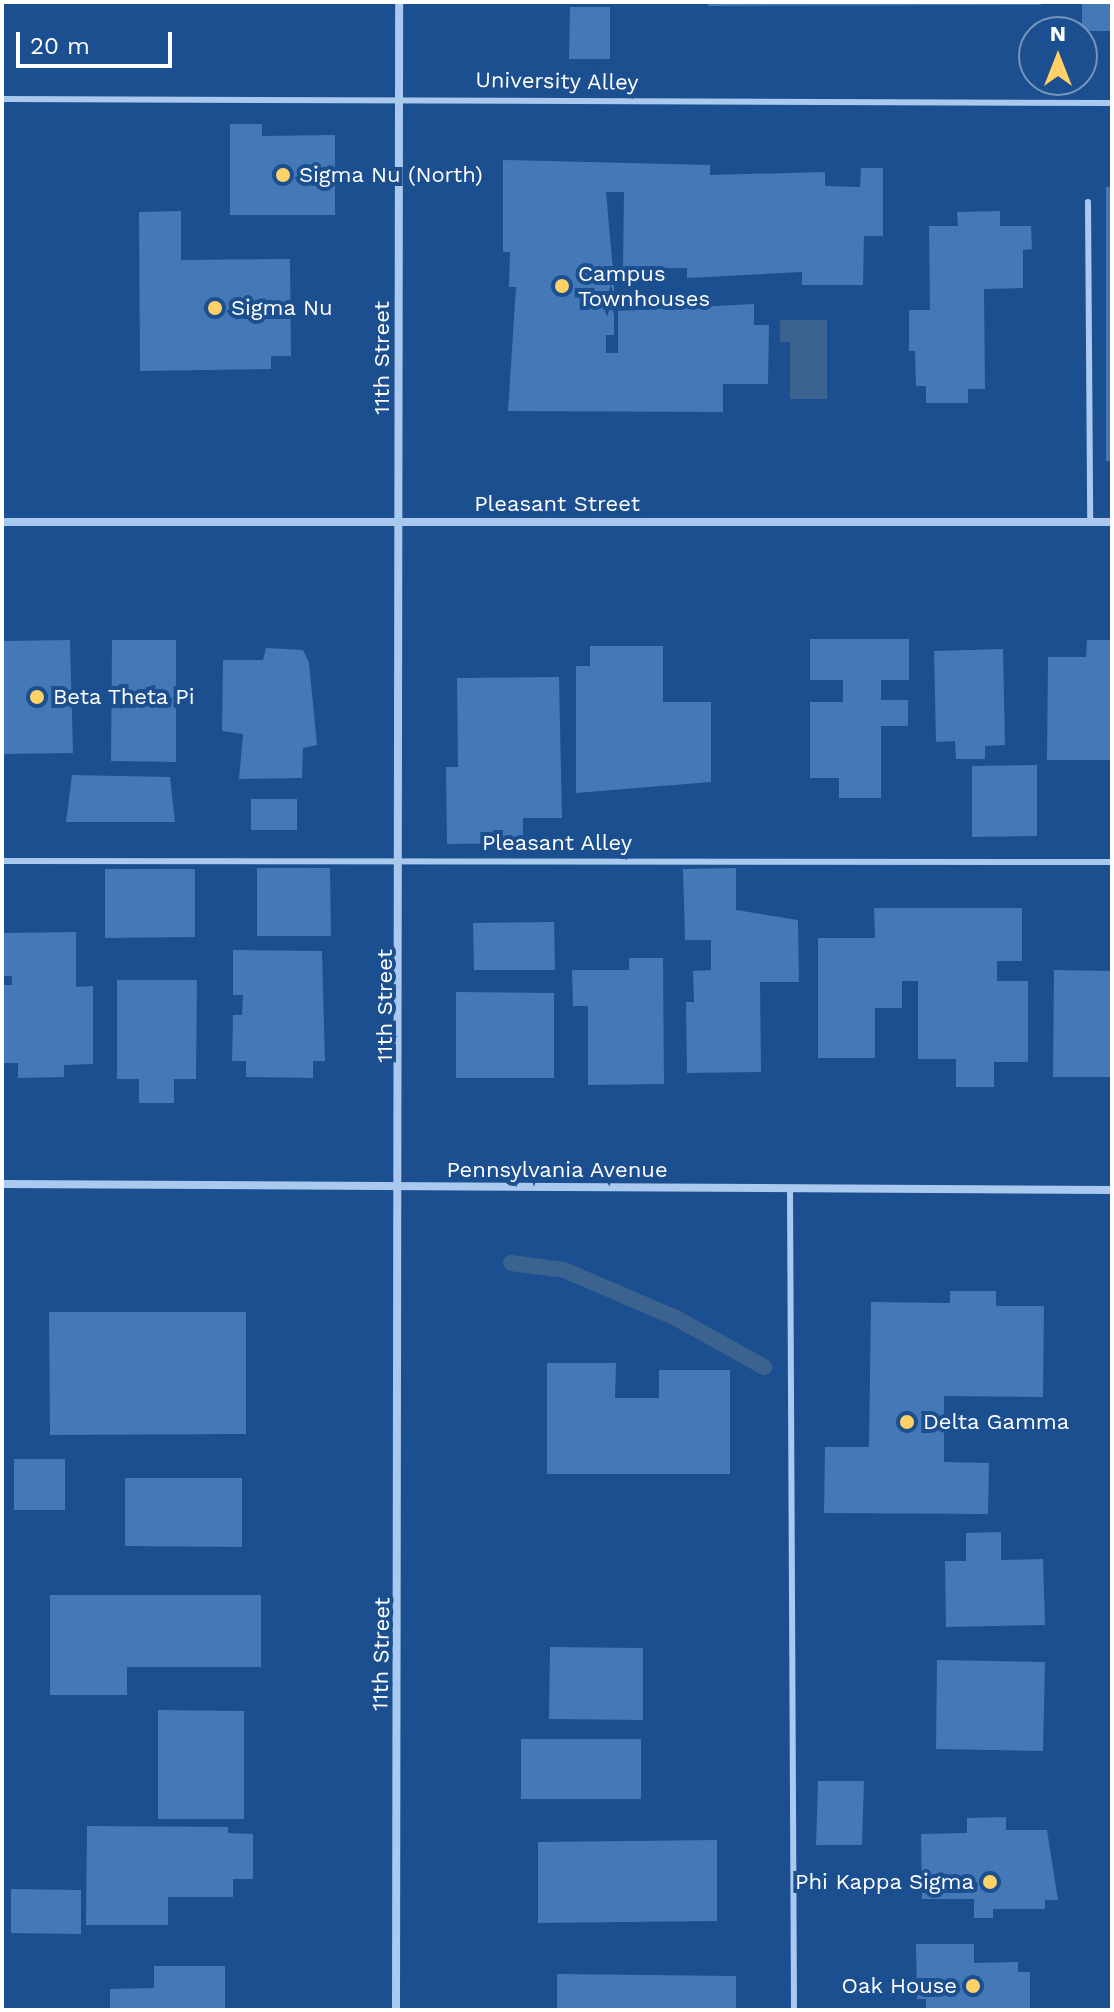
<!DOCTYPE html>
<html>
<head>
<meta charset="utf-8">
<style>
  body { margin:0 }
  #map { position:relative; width:1114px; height:2012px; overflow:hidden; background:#1b4f8f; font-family:"Work Sans",sans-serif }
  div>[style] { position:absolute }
  .water>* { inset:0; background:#3c6290 }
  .stream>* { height:16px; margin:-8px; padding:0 8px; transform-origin:8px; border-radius:8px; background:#3c6290 }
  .building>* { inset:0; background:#4478b7 }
  .lane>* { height:6px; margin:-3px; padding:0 3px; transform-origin:3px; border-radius:3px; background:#a9c9ee }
  .street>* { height:8px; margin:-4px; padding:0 4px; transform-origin:4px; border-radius:4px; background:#a9c9ee }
  .dots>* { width:22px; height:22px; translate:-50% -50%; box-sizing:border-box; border:4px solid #1b4f8f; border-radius:50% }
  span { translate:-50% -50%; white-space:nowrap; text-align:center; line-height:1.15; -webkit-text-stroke:8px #1b4f8f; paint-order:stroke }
  .street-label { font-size:22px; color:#fff }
  .poi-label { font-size:22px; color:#fff }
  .left { translate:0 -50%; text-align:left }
  .right { translate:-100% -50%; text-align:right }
  .frame { position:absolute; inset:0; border:4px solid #fff; pointer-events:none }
  .north { position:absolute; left:1018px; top:16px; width:80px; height:80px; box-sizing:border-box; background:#1b4f8f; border:2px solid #7695bc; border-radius:50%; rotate:0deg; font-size:22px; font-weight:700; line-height:32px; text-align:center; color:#fff }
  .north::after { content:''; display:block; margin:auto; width:28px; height:36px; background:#ffd166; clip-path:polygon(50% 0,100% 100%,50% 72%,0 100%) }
  .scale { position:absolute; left:16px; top:32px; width:156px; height:36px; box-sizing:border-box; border:4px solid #fff; border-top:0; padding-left:10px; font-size:24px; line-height:28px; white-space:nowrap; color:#fff; -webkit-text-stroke:6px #1b4f8f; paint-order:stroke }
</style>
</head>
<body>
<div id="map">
  <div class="water">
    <i style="clip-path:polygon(780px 320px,827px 320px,827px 399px,790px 399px,790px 342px,780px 342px)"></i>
  </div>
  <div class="stream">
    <i style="left:511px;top:1263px;width:53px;rotate:7.5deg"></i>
    <i style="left:564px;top:1270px;width:122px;rotate:23.2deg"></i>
    <i style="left:676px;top:1318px;width:101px;rotate:29.1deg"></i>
  </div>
  <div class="building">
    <i style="clip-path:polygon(708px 2px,1041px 2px,1041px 5px,708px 6px)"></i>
    <i style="clip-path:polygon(1082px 2px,1112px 2px,1112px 31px,1082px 31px)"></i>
    <i style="clip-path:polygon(570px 7px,610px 7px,610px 59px,569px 59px)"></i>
    <i style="clip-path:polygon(230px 124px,262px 124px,262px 136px,335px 135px,335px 215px,230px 215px)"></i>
    <i style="clip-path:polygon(503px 160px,710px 165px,710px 175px,825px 172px,825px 186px,860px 187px,861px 168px,883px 168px,883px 236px,864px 236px,863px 285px,802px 285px,802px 272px,687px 278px,687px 268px,623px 268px,624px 192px,606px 192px,614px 282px,614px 335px,606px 335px,606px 353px,618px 353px,618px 311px,754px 304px,754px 325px,769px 325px,768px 384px,723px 384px,723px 412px,508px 411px,516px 287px,509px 287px,510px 252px,503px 252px)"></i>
    <i style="clip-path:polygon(1106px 187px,1112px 187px,1112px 461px,1106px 461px)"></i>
    <i style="clip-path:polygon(181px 211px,181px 260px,290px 259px,291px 356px,271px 356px,271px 369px,140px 371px,139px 212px)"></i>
    <i style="clip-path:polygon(1000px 211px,1000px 226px,1031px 226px,1032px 249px,1023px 250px,1023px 288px,984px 289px,985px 389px,968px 389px,968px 403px,926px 403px,926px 386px,916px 386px,915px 351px,909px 351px,909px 310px,930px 310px,929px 226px,958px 226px,957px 212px)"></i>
    <i style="clip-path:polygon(810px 639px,909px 639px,909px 680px,881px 680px,881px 700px,908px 700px,908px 726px,881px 726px,881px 798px,839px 798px,839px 778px,810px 778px,810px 702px,843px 702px,843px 680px,810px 680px)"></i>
    <i style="clip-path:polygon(70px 640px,73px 753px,2px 754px,2px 641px)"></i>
    <i style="clip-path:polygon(112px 640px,176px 640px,176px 762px,111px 761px)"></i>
    <i style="clip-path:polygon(1087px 640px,1112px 640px,1112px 760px,1047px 760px,1048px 657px,1086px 657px)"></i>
    <i style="clip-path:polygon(590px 646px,663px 646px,663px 702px,711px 702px,711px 782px,576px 793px,576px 666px,590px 666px)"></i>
    <i style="clip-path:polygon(266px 648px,303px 650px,309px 663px,317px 745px,303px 748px,302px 778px,239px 779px,243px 734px,222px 731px,223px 660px,263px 660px)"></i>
    <i style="clip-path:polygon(1003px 649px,1005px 745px,985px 746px,985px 759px,956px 759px,955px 741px,936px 742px,934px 651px)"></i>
    <i style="clip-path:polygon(559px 677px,562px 818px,523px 818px,523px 843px,447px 844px,446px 767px,458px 767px,457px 678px)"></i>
    <i style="clip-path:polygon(1037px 765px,1037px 836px,972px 837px,972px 766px)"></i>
    <i style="clip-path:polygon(72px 775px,170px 777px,175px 822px,66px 822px)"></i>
    <i style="clip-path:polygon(251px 799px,297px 799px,297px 830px,251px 830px)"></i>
    <i style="clip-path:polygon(257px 868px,330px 868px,331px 936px,257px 936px)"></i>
    <i style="clip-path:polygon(736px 868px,736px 910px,798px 920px,799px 982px,760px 982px,761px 1072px,687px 1073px,686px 1002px,694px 1002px,693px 971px,711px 970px,711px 940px,685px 940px,683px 869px)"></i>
    <i style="clip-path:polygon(105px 869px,195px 869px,195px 937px,105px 938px)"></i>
    <i style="clip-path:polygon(874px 908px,1022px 908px,1022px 961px,997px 961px,997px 981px,1028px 981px,1028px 1062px,994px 1062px,994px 1087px,956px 1087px,956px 1059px,918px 1059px,918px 981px,902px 981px,902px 1008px,875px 1008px,875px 1058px,818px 1058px,818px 938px,875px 938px)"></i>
    <i style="clip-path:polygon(554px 922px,555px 970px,474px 970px,473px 923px)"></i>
    <i style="clip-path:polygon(76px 932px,76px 987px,93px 986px,93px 1064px,64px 1065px,64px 1077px,18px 1078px,18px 1063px,2px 1063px,2px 985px,12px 985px,12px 976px,2px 976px,2px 933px)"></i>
    <i style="clip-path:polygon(233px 950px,322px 951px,325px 1061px,313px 1061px,313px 1078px,246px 1077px,246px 1061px,232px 1061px,233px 1015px,242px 1015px,243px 995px,233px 995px)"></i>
    <i style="clip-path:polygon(629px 958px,663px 958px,664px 1084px,588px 1085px,588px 1006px,573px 1006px,572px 970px,629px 970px)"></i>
    <i style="clip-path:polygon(1054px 970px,1112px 971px,1112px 1077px,1053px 1077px)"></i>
    <i style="clip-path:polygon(117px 980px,197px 980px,196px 1079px,174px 1079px,174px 1103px,139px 1103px,139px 1079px,117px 1079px)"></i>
    <i style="clip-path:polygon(456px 992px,554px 993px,554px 1078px,456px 1078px)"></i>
    <i style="clip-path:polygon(950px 1291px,996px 1291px,996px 1306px,1044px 1306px,1043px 1397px,944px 1396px,944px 1462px,989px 1463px,988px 1514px,824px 1513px,825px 1447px,869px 1447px,871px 1302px,950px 1303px)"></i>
    <i style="clip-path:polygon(49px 1312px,246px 1312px,246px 1434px,50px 1435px)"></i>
    <i style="clip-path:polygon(547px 1363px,616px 1363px,615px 1398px,659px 1398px,659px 1370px,730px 1370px,730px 1474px,547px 1474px)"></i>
    <i style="clip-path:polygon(14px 1459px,65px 1459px,65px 1510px,14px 1510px)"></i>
    <i style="clip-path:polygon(125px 1478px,242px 1478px,242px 1547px,125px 1546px)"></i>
    <i style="clip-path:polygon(1001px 1532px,1001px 1560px,1043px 1559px,1045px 1625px,946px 1627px,945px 1561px,966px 1561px,966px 1533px)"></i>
    <i style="clip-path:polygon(50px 1595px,261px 1595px,261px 1667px,127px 1667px,127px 1695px,50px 1695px)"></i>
    <i style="clip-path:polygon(550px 1647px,643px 1648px,643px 1720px,549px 1719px)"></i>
    <i style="clip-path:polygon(937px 1660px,1045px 1662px,1043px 1751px,936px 1749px)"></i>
    <i style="clip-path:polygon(158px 1710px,244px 1711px,244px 1819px,158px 1819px)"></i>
    <i style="clip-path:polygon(521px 1739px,641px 1739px,641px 1799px,521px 1799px)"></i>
    <i style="clip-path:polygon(818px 1781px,864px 1781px,862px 1845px,816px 1845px)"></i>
    <i style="clip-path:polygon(1006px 1817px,1006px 1830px,1047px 1830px,1058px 1900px,1045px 1900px,1045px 1909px,993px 1909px,993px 1918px,974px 1918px,974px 1899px,922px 1899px,921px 1834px,967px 1833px,967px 1818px)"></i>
    <i style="clip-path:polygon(87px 1826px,228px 1827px,228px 1833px,253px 1834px,253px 1879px,233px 1879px,233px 1897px,168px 1897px,168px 1925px,86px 1925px)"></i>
    <i style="clip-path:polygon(717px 1840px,717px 1921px,538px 1923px,538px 1842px)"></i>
    <i style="clip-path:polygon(11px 1889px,81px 1890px,81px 1934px,11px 1933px)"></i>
    <i style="clip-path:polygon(916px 1944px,974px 1944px,974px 1963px,1018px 1962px,1018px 1972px,1030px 1972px,1030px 2010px,926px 2010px,926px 1999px,917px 1999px)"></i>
    <i style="clip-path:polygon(154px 1966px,225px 1966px,225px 2010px,110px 2010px,110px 1989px,154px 1988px)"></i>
    <i style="clip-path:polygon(557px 1974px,736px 1976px,736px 2010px,557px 2010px)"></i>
  </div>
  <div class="lane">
    <i style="left:2px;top:99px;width:1110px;rotate:0.21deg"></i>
    <i style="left:1088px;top:202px;width:320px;rotate:89.6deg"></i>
    <i style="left:2px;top:861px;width:1110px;rotate:0.05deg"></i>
    <i style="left:790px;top:1189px;width:821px;rotate:89.72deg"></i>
  </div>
  <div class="street">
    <i style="left:2px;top:522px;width:1110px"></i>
    <i style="left:2px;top:1184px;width:1110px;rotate:0.31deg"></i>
    <i style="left:396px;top:2010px;width:2008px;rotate:-89.91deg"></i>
  </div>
  <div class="dots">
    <i style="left:283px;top:175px;background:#ffd166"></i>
    <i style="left:562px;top:286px;background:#ffd166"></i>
    <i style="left:215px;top:308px;background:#ffd166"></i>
    <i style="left:37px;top:697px;background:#ffd166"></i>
    <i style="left:907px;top:1422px;background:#ffd166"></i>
    <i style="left:990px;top:1882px;background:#ffd166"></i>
    <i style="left:973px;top:1986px;background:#ffd166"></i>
  </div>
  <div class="street-label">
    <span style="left:557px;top:81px;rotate:1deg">University Alley</span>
    <span style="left:382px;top:358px;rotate:-90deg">11th Street</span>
    <span style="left:557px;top:504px">Pleasant Street</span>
    <span style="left:557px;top:843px">Pleasant Alley</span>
    <span style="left:385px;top:1006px;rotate:-90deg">11th Street</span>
    <span style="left:557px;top:1170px">Pennsylvania Avenue</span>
    <span style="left:381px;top:1654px;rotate:-89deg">11th Street</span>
  </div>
  <div class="poi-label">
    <span class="left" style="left:299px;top:175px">Sigma Nu (North)</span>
    <span class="left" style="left:578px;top:286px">Campus<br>Townhouses</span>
    <span class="left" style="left:231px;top:308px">Sigma Nu</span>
    <span class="left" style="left:53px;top:697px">Beta Theta Pi</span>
    <span class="left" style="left:923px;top:1422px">Delta Gamma</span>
    <span class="right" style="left:974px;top:1882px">Phi Kappa Sigma</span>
    <span class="right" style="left:957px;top:1986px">Oak House</span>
  </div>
  <div class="frame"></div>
  <div class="north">N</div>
  <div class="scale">20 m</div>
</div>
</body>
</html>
